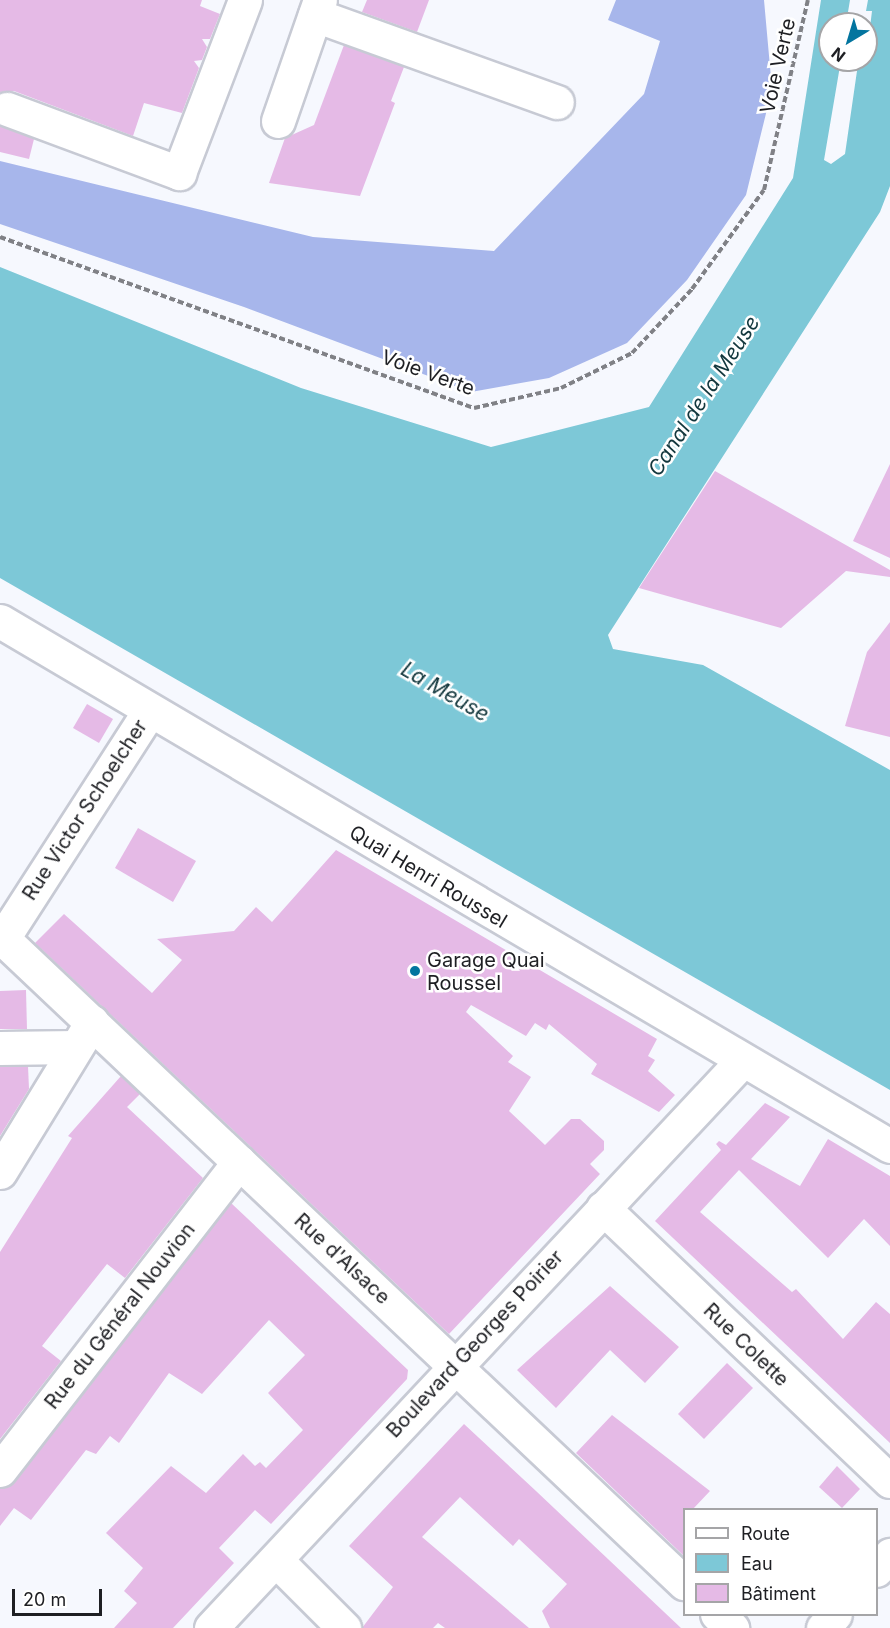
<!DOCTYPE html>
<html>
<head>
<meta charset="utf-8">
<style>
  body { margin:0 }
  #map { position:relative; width:890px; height:1628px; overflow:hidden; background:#f6f8fe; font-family:Inter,sans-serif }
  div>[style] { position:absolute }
  .forest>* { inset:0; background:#a7b6eb }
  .water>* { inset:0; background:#7dc8d7 }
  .building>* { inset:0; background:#e5bae6 }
  .path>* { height:4px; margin-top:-2px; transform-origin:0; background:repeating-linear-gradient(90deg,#808186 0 6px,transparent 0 9px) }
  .roads { filter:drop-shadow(2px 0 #c7cad4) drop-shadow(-2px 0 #c7cad4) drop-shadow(0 2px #c7cad4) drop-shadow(0 -2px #c7cad4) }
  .minor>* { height:33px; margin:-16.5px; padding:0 16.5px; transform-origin:16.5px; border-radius:16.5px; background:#fff }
  .dots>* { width:16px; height:16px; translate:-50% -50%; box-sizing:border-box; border:3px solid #fff; border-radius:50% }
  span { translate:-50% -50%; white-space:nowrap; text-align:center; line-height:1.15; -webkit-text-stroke:5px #fff; paint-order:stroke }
  .street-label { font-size:20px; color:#1e1f23 }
  .poi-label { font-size:20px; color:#1e1f23 }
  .left { translate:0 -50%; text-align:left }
  .water-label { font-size:21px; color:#12373d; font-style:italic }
  .legend { position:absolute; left:683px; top:1508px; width:195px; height:108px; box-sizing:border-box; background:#fff; border:2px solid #a5a5a7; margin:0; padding:8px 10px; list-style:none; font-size:18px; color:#1e1f23 }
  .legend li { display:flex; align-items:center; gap:12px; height:30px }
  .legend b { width:30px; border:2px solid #a5a5a7 }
  .north { position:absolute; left:818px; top:12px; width:60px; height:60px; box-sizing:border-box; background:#fff; border:2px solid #a5a5a7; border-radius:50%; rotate:218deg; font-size:16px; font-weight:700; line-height:24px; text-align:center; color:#1e1f23 }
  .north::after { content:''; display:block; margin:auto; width:21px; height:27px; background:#03759f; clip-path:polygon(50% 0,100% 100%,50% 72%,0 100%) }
  .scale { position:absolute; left:12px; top:1589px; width:90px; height:27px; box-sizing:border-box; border:3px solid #1e1f23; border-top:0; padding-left:8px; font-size:18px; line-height:21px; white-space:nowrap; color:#1e1f23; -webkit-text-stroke:4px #fff; paint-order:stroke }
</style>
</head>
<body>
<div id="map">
  <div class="forest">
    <i style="clip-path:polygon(616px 0,764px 0,772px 89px,746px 195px,687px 280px,627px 343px,549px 378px,471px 392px,244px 307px,0 224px,0 161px,313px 237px,494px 251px,644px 94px,660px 41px,608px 20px)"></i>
  </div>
  <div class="water">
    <i style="clip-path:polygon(821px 0,850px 0,846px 24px,830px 24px,830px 60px,841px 60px,824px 160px,831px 164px,845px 154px,858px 64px,866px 60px,872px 11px,866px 11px,868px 0,890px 0,890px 186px,880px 212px,608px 635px,613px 649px,703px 665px,890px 770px,890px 1090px,0 578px,0 267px,301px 388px,491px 447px,649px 407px,793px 178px)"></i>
  </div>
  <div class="building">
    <i style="clip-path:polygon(0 0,202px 0,200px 6px,220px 14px,210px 39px,202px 39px,207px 47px,202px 60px,194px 61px,199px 68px,182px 113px,144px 103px,133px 136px,14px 91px,0 92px)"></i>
    <i style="clip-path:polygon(367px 0,429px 0,417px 32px,362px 12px)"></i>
    <i style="clip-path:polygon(344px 45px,404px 67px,391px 101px,395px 103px,360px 196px,269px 183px,285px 138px,314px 125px)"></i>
    <i style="clip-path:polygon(0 126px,34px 139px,29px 159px,0 152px)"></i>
    <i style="clip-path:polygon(890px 464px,890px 558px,853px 541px)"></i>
    <i style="clip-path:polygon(715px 471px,890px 570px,890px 577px,846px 571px,781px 628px,639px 588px)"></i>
    <i style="clip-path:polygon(890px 622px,890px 737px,845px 726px,867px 652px)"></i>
    <i style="clip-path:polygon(87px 704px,113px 719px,99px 743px,73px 728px)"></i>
    <i style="clip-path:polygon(138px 828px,196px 861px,173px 902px,115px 868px)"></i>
    <i style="clip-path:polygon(336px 850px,657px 1039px,648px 1056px,655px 1060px,648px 1071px,675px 1095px,659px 1112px,591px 1074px,597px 1064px,549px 1024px,546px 1030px,535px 1023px,526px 1036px,471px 1005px,466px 1012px,513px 1056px,508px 1062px,531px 1077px,509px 1111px,545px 1145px,571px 1119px,580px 1119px,604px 1141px,604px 1150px,590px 1164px,600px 1174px,449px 1334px,35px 943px,64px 914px,152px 993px,182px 960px,157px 939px,234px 931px,256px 907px,272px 922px)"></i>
    <i style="clip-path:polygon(26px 990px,27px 1029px,0 1029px,0 991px)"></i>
    <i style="clip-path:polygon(28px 1066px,29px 1089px,0 1136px,0 1067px)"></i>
    <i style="clip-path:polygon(121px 1076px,140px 1094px,127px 1107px,203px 1178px,125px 1278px,107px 1264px,42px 1346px,61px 1361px,0 1439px,0 1252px,72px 1138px,68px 1136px)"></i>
    <i style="clip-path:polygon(765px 1103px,790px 1117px,751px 1159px,800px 1186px,828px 1139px,890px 1176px,890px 1246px,864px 1219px,828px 1258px,739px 1170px,700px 1212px,792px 1292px,796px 1289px,843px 1339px,876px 1302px,890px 1314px,890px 1443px,655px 1221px,721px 1150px,716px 1144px,719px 1141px,726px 1145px)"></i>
    <i style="clip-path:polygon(231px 1203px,408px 1370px,407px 1379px,271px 1524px,255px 1510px,219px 1548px,234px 1563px,173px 1628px,114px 1628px,137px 1603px,124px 1591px,143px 1568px,106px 1533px,171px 1466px,206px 1493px,243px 1454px,255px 1466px,260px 1462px,266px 1468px,303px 1430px,268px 1393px,305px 1355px,269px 1320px,202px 1394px,169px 1373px,119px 1443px,110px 1436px,96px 1454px,86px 1450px,31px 1520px,14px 1508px,0 1526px,0 1488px,15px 1481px)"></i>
    <i style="clip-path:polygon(610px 1286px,679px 1347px,645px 1383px,610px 1350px,556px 1408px,517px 1370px)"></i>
    <i style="clip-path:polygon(727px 1363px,753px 1388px,704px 1439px,678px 1414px)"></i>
    <i style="clip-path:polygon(612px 1415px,710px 1491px,693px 1509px,684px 1509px,684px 1556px,576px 1453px)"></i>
    <i style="clip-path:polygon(464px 1424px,536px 1491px,681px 1628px,550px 1628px,542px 1611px,567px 1584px,519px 1539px,513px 1546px,460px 1497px,422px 1537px,529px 1628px,445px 1628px,438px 1623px,433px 1628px,362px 1628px,393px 1587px,349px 1546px)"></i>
    <i style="clip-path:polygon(837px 1466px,860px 1489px,842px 1508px,819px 1487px)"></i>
  </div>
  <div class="path">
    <i style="left:0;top:237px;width:504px;rotate:19.84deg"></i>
    <i style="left:474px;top:408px;width:89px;rotate:-12.9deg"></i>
    <i style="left:561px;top:388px;width:79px;rotate:-26.2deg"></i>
    <i style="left:632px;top:353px;width:88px;rotate:-46.8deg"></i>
    <i style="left:692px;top:289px;width:122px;rotate:-54deg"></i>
    <i style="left:764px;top:190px;width:195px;rotate:-77deg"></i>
  </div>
  <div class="roads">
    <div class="minor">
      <i style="left:315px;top:15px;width:257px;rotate:19.8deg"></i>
      <i style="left:7px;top:109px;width:184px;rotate:20.4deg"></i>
      <i style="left:179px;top:173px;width:185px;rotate:-69.1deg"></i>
      <i style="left:278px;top:121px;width:128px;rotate:-70.9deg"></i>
      <i style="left:0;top:621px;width:1033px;rotate:30.54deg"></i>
      <i style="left:0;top:936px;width:942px;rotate:43.41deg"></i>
      <i style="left:3px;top:938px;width:268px;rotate:-57.2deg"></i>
      <i style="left:0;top:1048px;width:76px;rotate:-0.8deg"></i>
      <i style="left:0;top:1172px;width:176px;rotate:-58.5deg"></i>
      <i style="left:603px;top:1208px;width:396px;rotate:43.6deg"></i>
      <i style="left:0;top:1470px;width:390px;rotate:-52.2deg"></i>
      <i style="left:277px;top:1561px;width:95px;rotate:45deg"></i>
      <i style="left:876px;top:1570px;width:21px;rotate:-47deg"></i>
      <i style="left:717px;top:1614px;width:21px;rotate:43deg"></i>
      <i style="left:211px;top:1628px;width:775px;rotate:-46.88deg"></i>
      <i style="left:823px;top:1628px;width:18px;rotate:-49deg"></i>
    </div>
  </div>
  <div class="dots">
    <i style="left:415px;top:971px;background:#03759f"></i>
  </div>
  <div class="street-label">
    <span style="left:778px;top:66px;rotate:-77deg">Voie Verte</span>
    <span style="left:428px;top:373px;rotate:20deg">Voie Verte</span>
    <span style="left:85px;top:810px;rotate:-57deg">Rue Victor Schoelcher</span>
    <span style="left:428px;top:877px;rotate:31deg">Quai Henri Roussel</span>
    <span style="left:342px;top:1259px;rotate:43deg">Rue d'Alsace</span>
    <span style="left:120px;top:1316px;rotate:-52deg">Rue du Général Nouvion</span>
    <span style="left:475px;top:1344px;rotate:-47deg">Boulevard Georges Poirier</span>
    <span style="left:746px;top:1345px;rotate:44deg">Rue Colette</span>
  </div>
  <div class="poi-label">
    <span class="left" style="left:427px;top:972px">Garage Quai<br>Roussel</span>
  </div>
  <div class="water-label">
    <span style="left:704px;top:396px;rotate:-57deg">Canal de la Meuse</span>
    <span style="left:445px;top:692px;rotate:30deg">La Meuse</span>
  </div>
  <ul class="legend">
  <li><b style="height:8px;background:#fff"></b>Route</li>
  <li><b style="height:16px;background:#7dc8d7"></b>Eau</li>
  <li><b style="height:16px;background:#e5bae6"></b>Bâtiment</li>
  </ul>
  <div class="north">N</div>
  <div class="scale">20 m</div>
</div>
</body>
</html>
